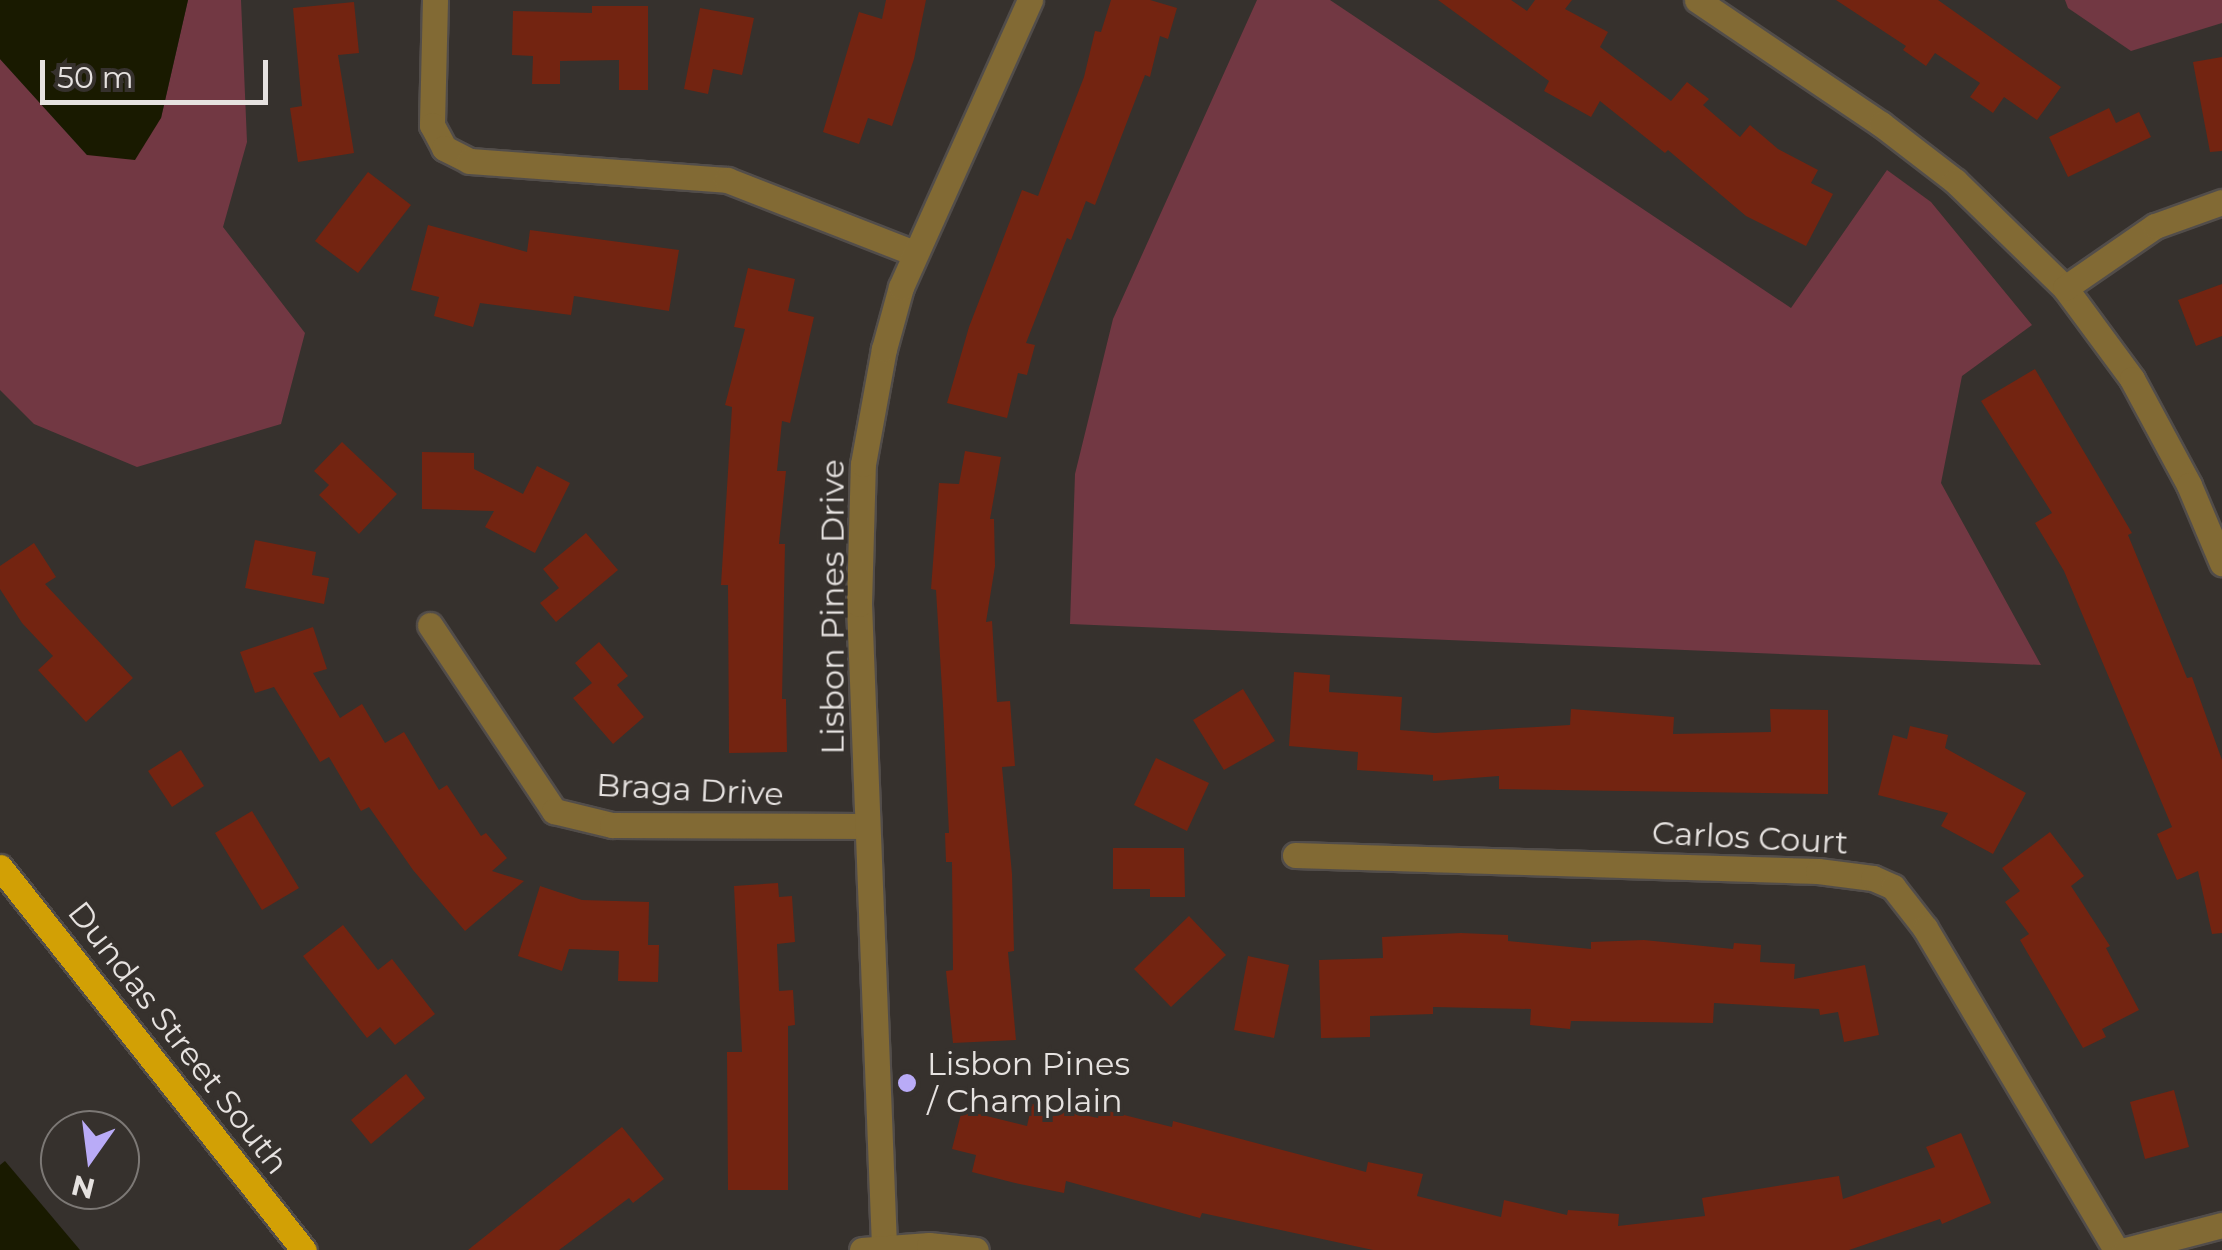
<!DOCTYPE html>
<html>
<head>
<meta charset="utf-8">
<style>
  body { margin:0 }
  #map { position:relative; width:2222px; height:1250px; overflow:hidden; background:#36312d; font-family:Montserrat,sans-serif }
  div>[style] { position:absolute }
  .green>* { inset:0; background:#723843 }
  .water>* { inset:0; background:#191a00 }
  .building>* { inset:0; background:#732411 }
  .roads { filter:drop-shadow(2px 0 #524d4a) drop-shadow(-2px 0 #524d4a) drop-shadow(0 2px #524d4a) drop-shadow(0 -2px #524d4a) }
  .street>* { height:25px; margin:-12.5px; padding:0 12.5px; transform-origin:12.5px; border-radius:12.5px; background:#826a34 }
  .primary>* { height:25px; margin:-12.5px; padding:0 12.5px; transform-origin:12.5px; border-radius:12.5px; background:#d2a005 }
  .dots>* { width:28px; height:28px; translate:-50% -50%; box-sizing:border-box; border:5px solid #36312d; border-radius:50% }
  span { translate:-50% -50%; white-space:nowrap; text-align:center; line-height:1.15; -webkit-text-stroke:8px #36312d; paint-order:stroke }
  .street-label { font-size:32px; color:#e6e2e0 }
  .poi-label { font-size:32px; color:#e6e2e0 }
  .left { translate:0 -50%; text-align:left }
  .north { position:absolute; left:40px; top:1110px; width:100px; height:100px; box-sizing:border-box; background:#36312d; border:2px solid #7c7875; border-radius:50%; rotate:194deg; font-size:28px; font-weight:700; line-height:40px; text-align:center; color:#e6e2e0 }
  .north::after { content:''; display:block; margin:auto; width:35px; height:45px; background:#b9abf7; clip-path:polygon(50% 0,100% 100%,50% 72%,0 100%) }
  .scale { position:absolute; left:40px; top:60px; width:228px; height:45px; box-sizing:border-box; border:5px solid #e6e2e0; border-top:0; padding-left:12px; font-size:30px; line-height:35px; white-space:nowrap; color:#e6e2e0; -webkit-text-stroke:8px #36312d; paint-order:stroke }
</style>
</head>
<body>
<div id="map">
  <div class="green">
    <i style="clip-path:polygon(188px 0,241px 0,247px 142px,223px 227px,305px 333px,281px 424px,137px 467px,34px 424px,0 390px,0 59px,87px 155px,161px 118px)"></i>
    <i style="clip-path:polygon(1257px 0,1330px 0,1791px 308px,1887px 170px,1931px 202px,2032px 325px,1962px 376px,1941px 483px,2041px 665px,1070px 624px,1075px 474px,1113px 319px)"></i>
    <i style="clip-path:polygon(2065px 0,2222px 0,2222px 23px,2131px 51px,2068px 8px)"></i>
  </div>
  <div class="water">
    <i style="clip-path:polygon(0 0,188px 0,161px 118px,135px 160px,87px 155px,0 59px)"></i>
    <i style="clip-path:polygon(5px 1161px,80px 1250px,0 1250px,0 1165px)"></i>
  </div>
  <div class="building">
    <i style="clip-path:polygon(886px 0,926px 0,914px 59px,892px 126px,868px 118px,859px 144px,823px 132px,859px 12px,882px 19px)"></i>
    <i style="clip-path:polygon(1111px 0,1150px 0,1177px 8px,1168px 39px,1160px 36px,1150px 77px,1145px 75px,1095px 205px,1086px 201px,1071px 240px,1067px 238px,1026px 343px,1035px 345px,1027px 375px,1018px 373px,1007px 418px,947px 403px,969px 327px,1022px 190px,1038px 196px,1084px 77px,1095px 31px,1101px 32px)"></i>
    <i style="clip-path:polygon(1438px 0,1511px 0,1527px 11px,1535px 0,1572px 0,1565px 9px,1608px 32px,1600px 47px,1671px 101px,1687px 82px,1709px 99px,1703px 105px,1740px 137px,1750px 125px,1778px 149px,1818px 170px,1811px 183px,1833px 194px,1806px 246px,1746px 216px,1668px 150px,1665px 153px,1600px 101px,1591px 117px,1544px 91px,1549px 81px)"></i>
    <i style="clip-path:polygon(1836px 0,1938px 0,2061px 87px,2037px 120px,2004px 97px,1993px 113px,1970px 97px,1980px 83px,1935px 53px,1926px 66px,1903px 50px,1906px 46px)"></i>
    <i style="clip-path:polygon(354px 2px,359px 53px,338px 55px,354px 153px,298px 162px,290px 108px,302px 106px,293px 8px)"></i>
    <i style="clip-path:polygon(592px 6px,648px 6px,648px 90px,619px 90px,619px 60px,560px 61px,560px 84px,532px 84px,533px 56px,512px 55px,513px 11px,592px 13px)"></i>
    <i style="clip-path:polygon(700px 8px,754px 18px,742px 75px,713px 69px,708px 94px,684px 89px)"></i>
    <i style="clip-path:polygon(2222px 57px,2222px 151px,2210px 152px,2193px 62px)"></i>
    <i style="clip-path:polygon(2109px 108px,2116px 123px,2139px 112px,2151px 137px,2068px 177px,2049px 137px)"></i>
    <i style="clip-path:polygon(368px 172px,411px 205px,358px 273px,315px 241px)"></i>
    <i style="clip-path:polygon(428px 225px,527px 252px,530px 230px,679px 250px,669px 311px,574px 296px,571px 315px,480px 303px,473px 327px,434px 316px,439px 297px,411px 290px)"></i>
    <i style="clip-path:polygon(748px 268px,795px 279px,788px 311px,814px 317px,790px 423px,782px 421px,777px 471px,786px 471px,779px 544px,785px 544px,782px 699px,786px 699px,787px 752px,729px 753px,728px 585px,721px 585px,732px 407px,725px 405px,745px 329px,734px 327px)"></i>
    <i style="clip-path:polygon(2222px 284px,2222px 336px,2196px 346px,2178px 300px)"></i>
    <i style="clip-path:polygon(2035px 369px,2132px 533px,2128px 535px,2187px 678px,2192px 677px,2222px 760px,2222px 933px,2212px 934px,2198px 871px,2177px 880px,2157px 834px,2172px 827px,2064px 571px,2035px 523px,2052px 513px,1981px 401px)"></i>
    <i style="clip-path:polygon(342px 442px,397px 494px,359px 534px,319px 495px,329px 485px,314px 471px)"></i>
    <i style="clip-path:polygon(965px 451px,1001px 457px,990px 519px,994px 519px,995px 566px,986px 622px,992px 621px,997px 702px,1010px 701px,1015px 766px,1002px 767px,1012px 874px,1014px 951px,1008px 952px,1016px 1040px,953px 1043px,946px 971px,953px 970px,952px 862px,946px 862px,945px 833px,949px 833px,943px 706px,936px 590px,931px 589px,939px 483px,959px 484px)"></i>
    <i style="clip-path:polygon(422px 452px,474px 453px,474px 469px,523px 494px,537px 466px,570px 483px,535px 553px,485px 527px,494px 511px,422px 509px)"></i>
    <i style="clip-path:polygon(586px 533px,618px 570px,556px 622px,540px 603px,559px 588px,543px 569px)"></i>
    <i style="clip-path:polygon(255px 540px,316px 552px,312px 575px,329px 578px,324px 604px,245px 588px)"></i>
    <i style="clip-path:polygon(34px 543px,56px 577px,45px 584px,133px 678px,86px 722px,38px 670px,53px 656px,22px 623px,0 589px,0 566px)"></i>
    <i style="clip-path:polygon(313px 627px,327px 669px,313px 673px,340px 718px,362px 704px,385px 743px,404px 732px,439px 790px,447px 785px,481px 836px,486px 833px,507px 858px,492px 871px,524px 881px,465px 931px,413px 870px,369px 807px,361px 811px,329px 757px,320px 762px,274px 687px,255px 693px,240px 652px)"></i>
    <i style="clip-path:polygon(599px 642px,628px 676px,617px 685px,644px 717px,613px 744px,573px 698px,592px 683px,575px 663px)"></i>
    <i style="clip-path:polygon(1294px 672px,1330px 675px,1329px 692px,1402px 697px,1400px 730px,1435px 733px,1570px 725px,1571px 709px,1674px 717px,1673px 734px,1771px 732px,1770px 709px,1828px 710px,1828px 794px,1499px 789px,1499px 776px,1433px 781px,1433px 775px,1357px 770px,1358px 752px,1289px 746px)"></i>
    <i style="clip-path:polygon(1243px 689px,1275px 741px,1224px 770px,1193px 720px)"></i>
    <i style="clip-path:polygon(1910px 726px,1948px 735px,1945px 748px,2026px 793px,1993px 854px,1941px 826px,1948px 813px,1878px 795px,1893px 735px,1907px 739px)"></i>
    <i style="clip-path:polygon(181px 750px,204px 786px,172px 807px,148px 771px)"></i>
    <i style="clip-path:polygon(1156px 758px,1209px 783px,1187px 831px,1134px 805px)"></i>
    <i style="clip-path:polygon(252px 811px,299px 888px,262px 910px,215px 833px)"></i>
    <i style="clip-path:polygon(2050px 832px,2084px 876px,2071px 886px,2110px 946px,2106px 948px,2139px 1010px,2102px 1029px,2106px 1037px,2083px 1048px,2020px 940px,2029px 934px,2005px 902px,2020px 891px,2002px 868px)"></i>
    <i style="clip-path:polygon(1113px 848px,1184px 848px,1185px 897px,1150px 897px,1150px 889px,1113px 889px)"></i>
    <i style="clip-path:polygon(778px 883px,779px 897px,792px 896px,795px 942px,777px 944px,779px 991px,793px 990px,795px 1025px,788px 1026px,788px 1190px,728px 1190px,727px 1052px,742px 1052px,734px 886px)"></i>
    <i style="clip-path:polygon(540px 886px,582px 900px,649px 902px,648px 945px,659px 945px,658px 982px,618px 981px,619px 951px,569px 949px,562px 971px,518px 956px)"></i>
    <i style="clip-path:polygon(1189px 916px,1226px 955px,1171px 1007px,1134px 969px)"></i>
    <i style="clip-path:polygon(343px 925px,378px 970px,392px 959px,435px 1014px,395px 1045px,380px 1027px,367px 1038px,303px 956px)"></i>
    <i style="clip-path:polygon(1461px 933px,1508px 935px,1508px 941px,1591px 949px,1591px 942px,1644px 940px,1733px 949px,1734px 943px,1761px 945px,1760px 962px,1795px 964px,1794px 979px,1865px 965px,1879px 1035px,1844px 1042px,1838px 1012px,1820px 1015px,1819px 1009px,1714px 1003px,1713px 1023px,1571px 1021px,1570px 1029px,1530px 1025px,1531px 1009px,1433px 1007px,1433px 1014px,1370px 1016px,1370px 1037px,1321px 1038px,1319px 960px,1383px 958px,1382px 937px)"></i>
    <i style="clip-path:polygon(1248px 956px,1289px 965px,1274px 1038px,1234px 1030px)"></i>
    <i style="clip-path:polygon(406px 1074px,425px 1098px,371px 1144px,351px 1120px)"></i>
    <i style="clip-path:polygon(2174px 1090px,2189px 1147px,2145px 1159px,2130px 1102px)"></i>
    <i style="clip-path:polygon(1032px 1104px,1098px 1118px,1100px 1109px,1172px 1127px,1173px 1121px,1366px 1172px,1368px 1162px,1423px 1174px,1417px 1196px,1501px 1217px,1504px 1200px,1567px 1215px,1568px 1210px,1619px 1214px,1618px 1226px,1705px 1216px,1702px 1198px,1839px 1176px,1843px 1199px,1935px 1167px,1926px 1147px,1961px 1133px,1991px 1203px,1942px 1224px,1940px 1219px,1849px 1250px,1373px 1250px,1202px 1213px,1200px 1218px,1066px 1181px,1064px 1193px,1015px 1183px,972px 1172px,976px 1155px,952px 1149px,962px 1110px,1027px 1126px)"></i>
    <i style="clip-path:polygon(622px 1127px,664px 1179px,633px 1203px,629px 1198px,559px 1250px,468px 1250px)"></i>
  </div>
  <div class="roads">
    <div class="street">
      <i style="left:435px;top:0;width:125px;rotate:91.4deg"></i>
      <i style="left:432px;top:125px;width:26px;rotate:62deg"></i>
      <i style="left:444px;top:148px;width:28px;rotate:27deg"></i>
      <i style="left:469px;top:161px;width:259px;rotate:4.2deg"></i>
      <i style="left:727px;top:180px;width:201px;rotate:21.3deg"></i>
      <i style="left:1697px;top:0;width:222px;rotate:34deg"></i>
      <i style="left:1881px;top:124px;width:93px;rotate:37.6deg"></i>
      <i style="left:1955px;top:181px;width:153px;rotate:44.2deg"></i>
      <i style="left:2065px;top:288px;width:113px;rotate:53.6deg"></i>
      <i style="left:2132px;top:379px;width:120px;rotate:61.7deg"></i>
      <i style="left:2189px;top:485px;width:85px;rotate:67.1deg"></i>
      <i style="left:2065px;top:288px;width:109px;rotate:-34.6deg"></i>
      <i style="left:2155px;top:226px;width:71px;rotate:-19.7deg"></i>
      <i style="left:430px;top:625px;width:224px;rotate:56.3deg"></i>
      <i style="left:554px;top:811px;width:60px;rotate:13.6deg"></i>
      <i style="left:612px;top:825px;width:254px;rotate:0.2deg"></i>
      <i style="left:1295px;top:855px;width:523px;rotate:1.75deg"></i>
      <i style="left:1818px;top:871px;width:55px;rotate:7.3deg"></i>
      <i style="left:1873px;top:878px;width:22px;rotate:24deg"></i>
      <i style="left:1893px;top:887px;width:52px;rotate:52deg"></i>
      <i style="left:1925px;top:928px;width:374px;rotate:59.3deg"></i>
      <i style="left:884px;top:1246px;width:642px;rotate:-92.23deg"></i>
      <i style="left:859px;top:604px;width:140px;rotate:-88.4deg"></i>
      <i style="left:863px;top:464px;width:117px;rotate:-79.7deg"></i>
      <i style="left:884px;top:349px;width:64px;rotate:-74.7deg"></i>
      <i style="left:901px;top:287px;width:315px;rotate:-65.8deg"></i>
      <i style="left:862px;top:1250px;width:67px;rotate:-4.3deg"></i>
      <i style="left:929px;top:1245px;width:47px;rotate:6.1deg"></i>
      <i style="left:2126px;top:1250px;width:99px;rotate:-14.6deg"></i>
    </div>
    <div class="primary">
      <i style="left:0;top:867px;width:489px;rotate:51.6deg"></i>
    </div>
  </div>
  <div class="dots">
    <i style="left:907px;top:1083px;background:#b9abf7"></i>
  </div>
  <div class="street-label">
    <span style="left:833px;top:607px;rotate:-90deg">Lisbon Pines Drive</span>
    <span style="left:690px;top:790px;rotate:3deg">Braga Drive</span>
    <span style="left:1750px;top:838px;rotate:3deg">Carlos Court</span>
    <span style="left:178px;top:1038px;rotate:52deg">Dundas Street South</span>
  </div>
  <div class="poi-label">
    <span class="left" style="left:927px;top:1083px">Lisbon Pines<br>/ Champlain</span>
  </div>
  <div class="north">N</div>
  <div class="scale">50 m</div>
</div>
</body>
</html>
